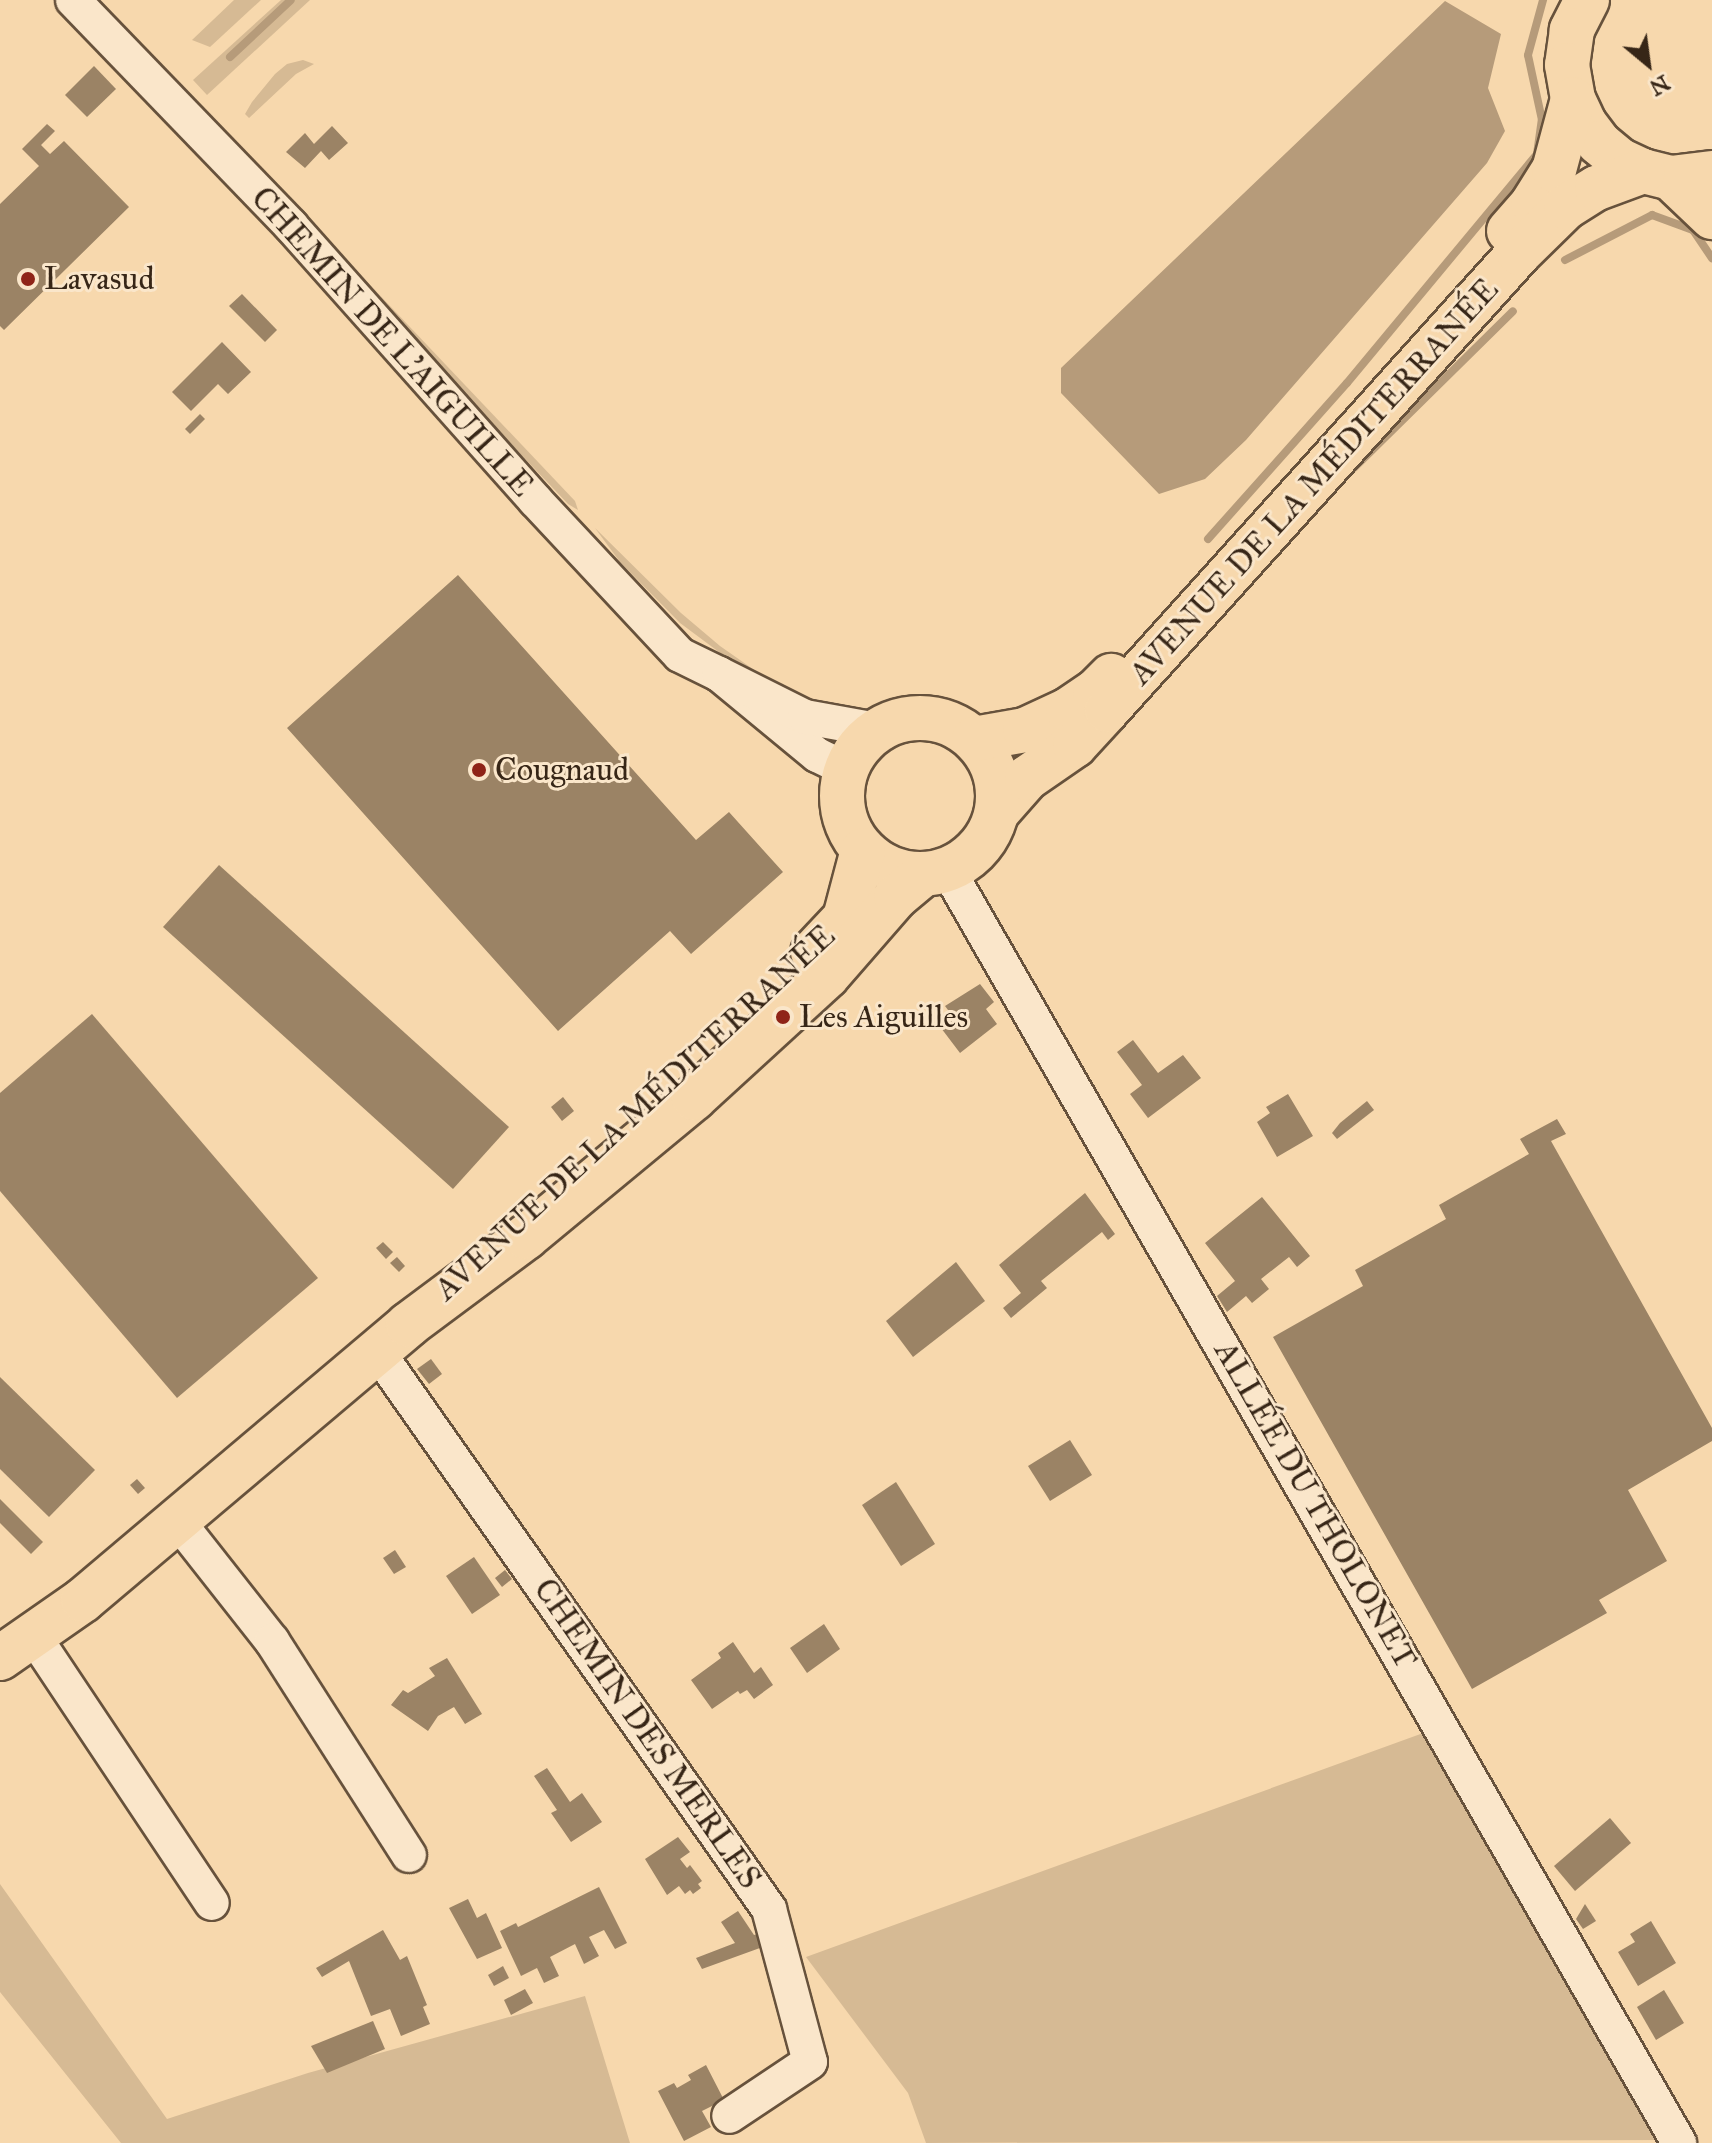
<!DOCTYPE html>
<html>
<head>
<meta charset="utf-8">
<style>
  body { margin:0 }
  #map { position:relative; width:1712px; height:2143px; overflow:hidden; background:#f7d8ad; font-family:"IM FELL Great Primer",serif }
  div>[style] { position:absolute }
  .green>* { inset:0; background:#d6ba94 }
  .water>* { inset:0; background:#b69b7a }
  .stream>* { height:8px; margin:-4px; padding:0 4px; transform-origin:4px; border-radius:4px; background:#b69b7a }
  .building>* { inset:0; background:#9b8365 }
  .roads { filter:drop-shadow(2px 0 #67523c) drop-shadow(-2px 0 #67523c) drop-shadow(0 2px #67523c) drop-shadow(0 -2px #67523c) }
  .minor>* { height:34px; margin:-17px; padding:0 17px; transform-origin:17px; border-radius:17px; background:#fae6ca }
  .major>* { height:44px; margin:-22px; padding:0 22px; transform-origin:22px; border-radius:22px; background:#f7d8ad }
  .major>.ring { margin:-22px; padding:0; box-sizing:content-box; background:none; border:44px solid #f7d8ad; border-radius:50% }
  .dots>* { width:22px; height:22px; translate:-50% -50%; box-sizing:border-box; border:4px solid #fae6ca; border-radius:50% }
  span { translate:-50% -50%; white-space:nowrap; text-align:center; line-height:1.15; -webkit-text-stroke:6px #fae6ca; paint-order:stroke }
  .poi-label { font-size:32px; color:#372617 }
  .left { translate:0 -50%; text-align:left }
  .street-label { font-size:32px; color:#372617 }
  .north { position:absolute; left:1608px; top:24px; width:80px; height:80px; -webkit-text-stroke:6px #fae6ca; paint-order:stroke; rotate:151deg; font-size:22px; font-weight:700; line-height:32px; text-align:center; color:#372617 }
  .north::after { content:''; display:block; margin:auto; width:28px; height:36px; background:#372617; clip-path:polygon(50% 0,100% 100%,50% 72%,0 100%) }
</style>
</head>
<body>
<div id="map">
  <div class="green">
    <i style="clip-path:polygon(234px 0,261px 0,210px 47px,192px 40px)"></i>
    <i style="clip-path:polygon(281px 0,310px 0,207px 95px,193px 80px)"></i>
    <i style="clip-path:polygon(303px 60px,314px 64px,296px 74px,249px 118px,245px 114px,252px 102px,275px 74px,287px 64px)"></i>
    <i style="clip-path:polygon(243px 151px,575px 501px,578px 510px,568px 504px,389px 315px,250px 166px)"></i>
    <i style="clip-path:polygon(595px 528px,681px 613px,720px 646px,760px 674px,820px 704px,766px 687px,680px 623px,620px 562px)"></i>
    <i style="clip-path:polygon(1426px 1732px,1661px 2140px,926px 2143px,908px 2093px,806px 1957px)"></i>
    <i style="clip-path:polygon(0 1884px,167px 2119px,308px 2073px,585px 1996px,630px 2143px,121px 2143px,0 1992px)"></i>
  </div>
  <div class="water">
    <i style="clip-path:polygon(1445px 1px,1501px 34px,1488px 88px,1505px 131px,1487px 163px,1246px 440px,1205px 479px,1159px 494px,1061px 393px,1061px 368px)"></i>
  </div>
  <div class="stream">
    <i style="left:230px;top:57px;width:83px;rotate:-43.1deg"></i>
    <i style="left:1565px;top:260px;width:98px;rotate:-27.3deg"></i>
    <i style="left:1652px;top:215px;width:44px;rotate:20.1deg"></i>
    <i style="left:1693px;top:230px;width:34px;rotate:56deg"></i>
    <i style="left:1354px;top:468px;width:223px;rotate:-44.6deg"></i>
    <i style="left:1208px;top:539px;width:209px;rotate:-48.3deg"></i>
    <i style="left:1347px;top:383px;width:298px;rotate:-50.3deg"></i>
    <i style="left:1537px;top:154px;width:34px;rotate:-82deg"></i>
    <i style="left:1542px;top:120px;width:66px;rotate:-102.2deg"></i>
    <i style="left:1528px;top:55px;width:57px;rotate:-74.7deg"></i>
  </div>
  <div class="building">
    <i style="clip-path:polygon(94px 66px,116px 89px,87px 117px,65px 95px)"></i>
    <i style="clip-path:polygon(47px 124px,55px 131px,41px 145px,50px 154px,64px 141px,129px 207px,4px 330px,0 326px,0 204px,39px 166px,22px 149px)"></i>
    <i style="clip-path:polygon(332px 126px,348px 143px,329px 160px,321px 151px,305px 168px,286px 152px,305px 133px,314px 144px)"></i>
    <i style="clip-path:polygon(242px 294px,277px 330px,265px 342px,229px 306px)"></i>
    <i style="clip-path:polygon(222px 342px,251px 372px,228px 394px,218px 384px,191px 411px,172px 392px)"></i>
    <i style="clip-path:polygon(200px 414px,205px 419px,190px 434px,185px 429px)"></i>
    <i style="clip-path:polygon(458px 575px,696px 840px,729px 812px,783px 872px,691px 954px,670px 931px,558px 1031px,287px 728px)"></i>
    <i style="clip-path:polygon(219px 865px,509px 1127px,453px 1189px,163px 927px)"></i>
    <i style="clip-path:polygon(980px 984px,994px 1002px,986px 1009px,997px 1024px,960px 1053px,938px 1024px,951px 1014px,945px 1006px)"></i>
    <i style="clip-path:polygon(92px 1014px,318px 1278px,177px 1398px,0 1191px,0 1093px)"></i>
    <i style="clip-path:polygon(1133px 1040px,1158px 1073px,1183px 1055px,1201px 1078px,1148px 1118px,1130px 1094px,1142px 1085px,1117px 1052px)"></i>
    <i style="clip-path:polygon(1288px 1094px,1313px 1136px,1277px 1157px,1257px 1122px,1270px 1113px,1266px 1107px)"></i>
    <i style="clip-path:polygon(563px 1097px,574px 1111px,562px 1121px,551px 1107px)"></i>
    <i style="clip-path:polygon(1367px 1101px,1374px 1110px,1337px 1139px,1332px 1133px,1340px 1123px)"></i>
    <i style="clip-path:polygon(1557px 1119px,1566px 1134px,1551px 1141px,1712px 1428px,1712px 1441px,1628px 1490px,1667px 1561px,1599px 1600px,1607px 1613px,1472px 1689px,1273px 1337px,1363px 1286px,1355px 1270px,1446px 1219px,1439px 1205px,1529px 1154px,1520px 1139px)"></i>
    <i style="clip-path:polygon(1085px 1193px,1115px 1234px,1108px 1240px,1102px 1232px,1041px 1281px,1047px 1288px,1011px 1318px,1003px 1308px,1021px 1293px,999px 1265px)"></i>
    <i style="clip-path:polygon(1262px 1197px,1310px 1256px,1297px 1267px,1289px 1257px,1261px 1279px,1269px 1289px,1252px 1303px,1246px 1296px,1227px 1312px,1217px 1296px,1235px 1281px,1205px 1243px)"></i>
    <i style="clip-path:polygon(383px 1242px,393px 1252px,386px 1259px,376px 1248px)"></i>
    <i style="clip-path:polygon(397px 1257px,405px 1266px,399px 1272px,390px 1263px)"></i>
    <i style="clip-path:polygon(956px 1262px,985px 1301px,913px 1357px,886px 1321px)"></i>
    <i style="clip-path:polygon(431px 1359px,442px 1374px,429px 1384px,417px 1369px)"></i>
    <i style="clip-path:polygon(0 1377px,95px 1470px,49px 1517px,0 1469px)"></i>
    <i style="clip-path:polygon(1070px 1440px,1092px 1475px,1050px 1501px,1028px 1466px)"></i>
    <i style="clip-path:polygon(137px 1479px,145px 1488px,138px 1494px,130px 1485px)"></i>
    <i style="clip-path:polygon(896px 1482px,935px 1544px,901px 1566px,862px 1505px)"></i>
    <i style="clip-path:polygon(0 1499px,43px 1542px,31px 1554px,0 1523px)"></i>
    <i style="clip-path:polygon(395px 1550px,406px 1567px,394px 1574px,383px 1558px)"></i>
    <i style="clip-path:polygon(474px 1557px,500px 1595px,472px 1614px,446px 1576px)"></i>
    <i style="clip-path:polygon(505px 1570px,512px 1579px,502px 1587px,495px 1578px)"></i>
    <i style="clip-path:polygon(824px 1624px,840px 1649px,807px 1673px,790px 1648px)"></i>
    <i style="clip-path:polygon(733px 1642px,754px 1673px,761px 1667px,773px 1685px,754px 1699px,747px 1690px,740px 1694px,738px 1691px,712px 1709px,691px 1680px,721px 1658px,718px 1653px)"></i>
    <i style="clip-path:polygon(447px 1658px,482px 1714px,465px 1724px,454px 1707px,438px 1716px,428px 1731px,391px 1705px,403px 1690px,408px 1693px,435px 1676px,429px 1668px)"></i>
    <i style="clip-path:polygon(547px 1768px,570px 1802px,582px 1793px,602px 1822px,571px 1842px,551px 1813px,557px 1810px,534px 1776px)"></i>
    <i style="clip-path:polygon(1610px 1818px,1631px 1843px,1575px 1891px,1554px 1866px)"></i>
    <i style="clip-path:polygon(678px 1837px,690px 1852px,680px 1859px,687px 1868px,690px 1865px,702px 1881px,698px 1884px,701px 1888px,693px 1894px,690px 1890px,685px 1894px,679px 1886px,667px 1895px,645px 1859px)"></i>
    <i style="clip-path:polygon(599px 1887px,627px 1943px,615px 1949px,604px 1930px,589px 1937px,599px 1956px,584px 1964px,575px 1944px,550px 1957px,559px 1976px,544px 1983px,537px 1968px,521px 1976px,500px 1931px,516px 1923px,518px 1927px)"></i>
    <i style="clip-path:polygon(468px 1899px,477px 1918px,486px 1913px,502px 1948px,477px 1959px,449px 1908px)"></i>
    <i style="clip-path:polygon(1585px 1904px,1596px 1921px,1583px 1929px,1576px 1919px)"></i>
    <i style="clip-path:polygon(738px 1911px,754px 1935px,769px 1930px,776px 1942px,702px 1969px,696px 1958px,735px 1943px,721px 1922px)"></i>
    <i style="clip-path:polygon(1651px 1921px,1676px 1963px,1638px 1986px,1618px 1952px,1635px 1942px,1630px 1934px)"></i>
    <i style="clip-path:polygon(383px 1930px,400px 1960px,407px 1956px,427px 2005px,423px 2007px,430px 2024px,401px 2036px,390px 2009px,371px 2016px,349px 1961px,322px 1977px,316px 1968px)"></i>
    <i style="clip-path:polygon(503px 1966px,509px 1978px,494px 1986px,488px 1975px)"></i>
    <i style="clip-path:polygon(525px 1989px,533px 2003px,511px 2015px,504px 2000px)"></i>
    <i style="clip-path:polygon(1664px 1990px,1684px 2023px,1656px 2040px,1637px 2007px)"></i>
    <i style="clip-path:polygon(373px 2021px,385px 2049px,327px 2073px,311px 2046px)"></i>
    <i style="clip-path:polygon(706px 2065px,724px 2100px,702px 2111px,711px 2127px,684px 2141px,658px 2091px,674px 2083px,677px 2088px,691px 2080px,688px 2075px)"></i>
  </div>
  <div class="roads">
    <div class="minor">
      <i style="left:73px;top:0;width:314px;rotate:46deg"></i>
      <i style="left:291px;top:226px;width:367px;rotate:48.3deg"></i>
      <i style="left:535px;top:500px;width:212px;rotate:46.9deg"></i>
      <i style="left:680px;top:655px;width:43px;rotate:26deg"></i>
      <i style="left:846px;top:769px;width:32px;rotate:-154deg"></i>
      <i style="left:817px;top:755px;width:127px;rotate:-140.4deg"></i>
      <i style="left:719px;top:674px;width:96px;rotate:26.6deg"></i>
      <i style="left:805px;top:717px;width:73px;rotate:10.2deg"></i>
      <i style="left:948px;top:870px;width:1468px;rotate:60.13deg"></i>
      <i style="left:377px;top:1351px;width:682px;rotate:54.91deg"></i>
      <i style="left:769px;top:1909px;width:158px;rotate:75deg"></i>
      <i style="left:810px;top:2062px;width:97px;rotate:146.3deg"></i>
      <i style="left:176px;top:1519px;width:155px;rotate:51.8deg"></i>
      <i style="left:272px;top:1641px;width:254px;rotate:57.4deg"></i>
      <i style="left:33px;top:1635px;width:322px;rotate:56.3deg"></i>
    </div>
    <div class="major">
      <i style="left:1587px;top:0;width:34px;rotate:117deg"></i>
      <i style="left:1572px;top:30px;width:35px;rotate:98deg"></i>
      <i style="left:1567px;top:65px;width:35px;rotate:80deg"></i>
      <i style="left:1573px;top:99px;width:26px;rotate:65deg"></i>
      <i style="left:1584px;top:123px;width:25px;rotate:53deg"></i>
      <i style="left:1599px;top:143px;width:26px;rotate:40deg"></i>
      <i style="left:1619px;top:160px;width:26px;rotate:25deg"></i>
      <i style="left:1643px;top:171px;width:29px;rotate:14deg"></i>
      <i style="left:1671px;top:178px;width:41px;rotate:-7deg"></i>
      <i style="left:1671px;top:178px;width:57px;rotate:43.6deg"></i>
      <i style="left:1509px;top:231px;width:37px;rotate:-49deg"></i>
      <i style="left:1533px;top:203px;width:39px;rotate:-58deg"></i>
      <i style="left:1554px;top:170px;width:73px;rotate:-75deg"></i>
      <i class="ring" style="left:842px;top:718px;width:112px;height:112px"></i>
      <i style="left:974px;top:739px;width:52px;rotate:-10deg"></i>
      <i style="left:1025px;top:730px;width:47px;rotate:-24.9deg"></i>
      <i style="left:1068px;top:710px;width:32px;rotate:-34deg"></i>
      <i style="left:1095px;top:692px;width:23px;rotate:-45deg"></i>
      <i style="left:998px;top:811px;width:44px;rotate:-48.7deg"></i>
      <i style="left:1027px;top:778px;width:58px;rotate:-34.5deg"></i>
      <i style="left:1075px;top:745px;width:47px;rotate:-47.6deg"></i>
      <i style="left:1107px;top:710px;width:615px;rotate:-47.96deg"></i>
      <i style="left:1519px;top:253px;width:66px;rotate:-44.4deg"></i>
      <i style="left:1566px;top:207px;width:36px;rotate:-32deg"></i>
      <i style="left:1597px;top:188px;width:49px;rotate:-20.3deg"></i>
      <i style="left:813px;top:952px;width:47px;rotate:-46.7deg"></i>
      <i style="left:845px;top:918px;width:70px;rotate:-75.2deg"></i>
      <i style="left:0;top:1658px;width:101px;rotate:-34.9deg"></i>
      <i style="left:83px;top:1600px;width:426px;rotate:-40.2deg"></i>
      <i style="left:408px;top:1325px;width:147px;rotate:-36.7deg"></i>
      <i style="left:526px;top:1237px;width:218px;rotate:-39.6deg"></i>
      <i style="left:694px;top:1098px;width:180px;rotate:-42.5deg"></i>
      <i style="left:827px;top:976px;width:105px;rotate:-48.9deg"></i>
      <i style="left:896px;top:897px;width:34px;rotate:-40deg"></i>
    </div>
  </div>
  <div class="dots">
    <i style="left:28px;top:279px;background:#8f2418"></i>
    <i style="left:479px;top:770px;background:#8f2418"></i>
    <i style="left:783px;top:1017px;background:#8f2418"></i>
  </div>
  <div class="poi-label">
    <span class="left" style="left:44px;top:279px">Lavasud</span>
    <span class="left" style="left:495px;top:770px">Cougnaud</span>
    <span class="left" style="left:799px;top:1017px">Les Aiguilles</span>
  </div>
  <div class="street-label">
    <span style="left:392px;top:342px;rotate:48deg">CHEMIN DE L'AIGUILLE</span>
    <span style="left:1314px;top:482px;rotate:-48deg">AVENUE DE LA MÉDITERRANÉE</span>
    <span style="left:635px;top:1113px;rotate:-43deg">AVENUE DE LA MÉDITERRANÉE</span>
    <span style="left:1315px;top:1505px;rotate:60deg">ALLÉE DU THOLONET</span>
    <span style="left:647px;top:1734px;rotate:55deg">CHEMIN DES MERLES</span>
  </div>
  <div class="north">N</div>
</div>
</body>
</html>
